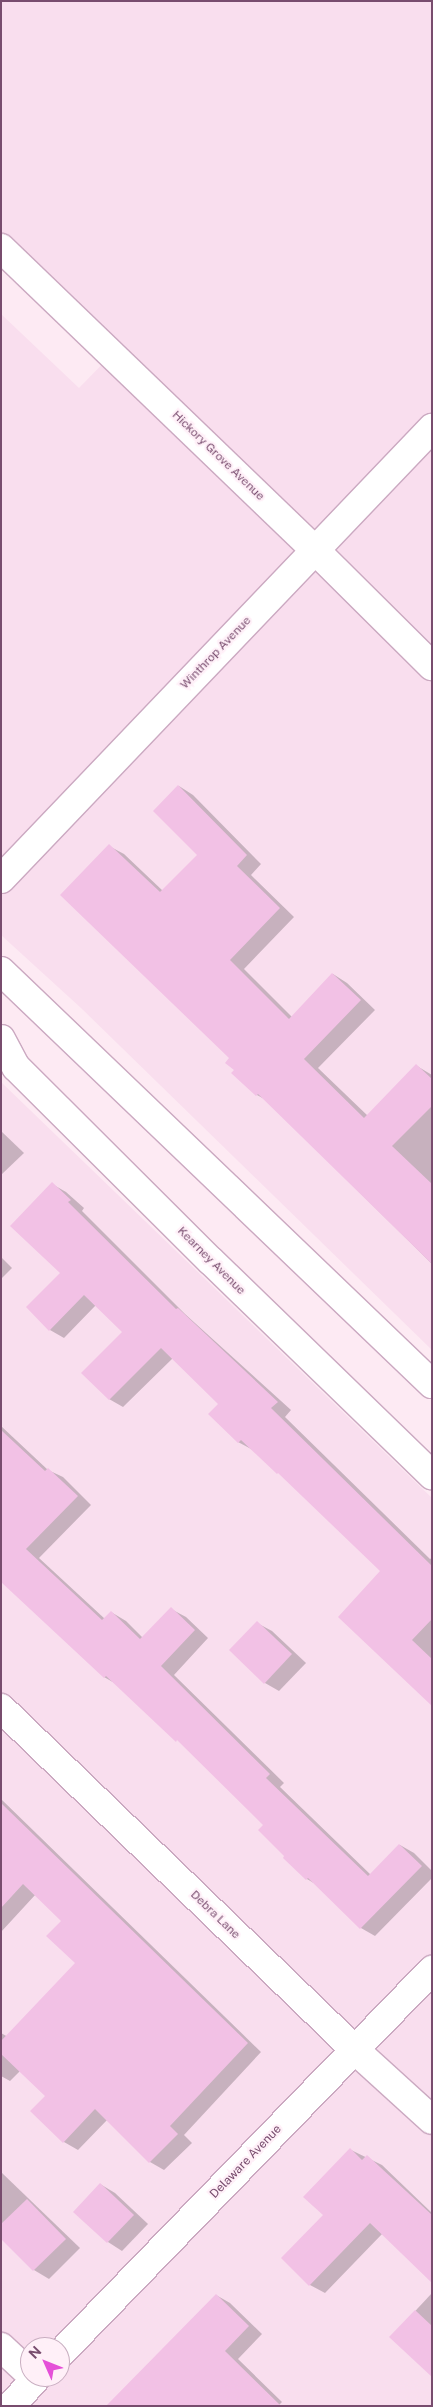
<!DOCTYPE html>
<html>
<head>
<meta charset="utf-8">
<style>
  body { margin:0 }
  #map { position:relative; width:433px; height:2407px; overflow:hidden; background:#fdeaf3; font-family:"Public Sans",sans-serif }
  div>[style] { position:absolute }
  .residential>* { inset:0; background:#f9deee }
  .shadow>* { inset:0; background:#0003 }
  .building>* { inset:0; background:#f2c1e5 }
  .roads { filter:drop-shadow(1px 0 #cba9c1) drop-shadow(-1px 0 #cba9c1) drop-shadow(0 1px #cba9c1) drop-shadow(0 -1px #cba9c1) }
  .minor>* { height:28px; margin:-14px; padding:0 14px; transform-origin:14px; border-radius:14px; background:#fff }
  span { translate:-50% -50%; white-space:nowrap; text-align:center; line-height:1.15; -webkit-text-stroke:4.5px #fff0f8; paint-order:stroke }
  .street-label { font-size:12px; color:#784c6e }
  .frame { position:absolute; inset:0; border:2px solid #784c6e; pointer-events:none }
  .north { position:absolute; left:20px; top:2337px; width:50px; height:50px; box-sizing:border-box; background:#fff0f8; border:1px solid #c9aec1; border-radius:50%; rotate:314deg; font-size:14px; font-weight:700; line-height:20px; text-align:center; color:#784c6e }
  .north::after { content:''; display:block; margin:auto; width:18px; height:22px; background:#e550d8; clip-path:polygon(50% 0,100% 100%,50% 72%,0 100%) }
</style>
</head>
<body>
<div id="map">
  <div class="residential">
    <i style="clip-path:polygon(1px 1px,432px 1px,432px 1350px,81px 1008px,1px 935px,1px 314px,79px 388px,118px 348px,1px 236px)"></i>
    <i style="clip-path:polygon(evenodd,1px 1082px,432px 1498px,432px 2406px,1px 2406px,1px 1082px,30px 2347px,60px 2347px,60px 2377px,30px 2377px,30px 2347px)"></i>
  </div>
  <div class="shadow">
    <i style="clip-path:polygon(179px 786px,193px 795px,261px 864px,251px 875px,294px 917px,244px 969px,292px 1017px,333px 974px,347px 983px,375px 1010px,318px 1068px,368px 1116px,417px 1066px,432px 1075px,432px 1264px,266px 1100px,257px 1095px,235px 1070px,231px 1058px,109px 846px,124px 854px,163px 891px,198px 855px)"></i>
    <i style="clip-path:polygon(1px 1131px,24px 1153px,1px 1175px)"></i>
    <i style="clip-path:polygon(52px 1184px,66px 1192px,84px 1208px,82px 1211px,185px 1314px,291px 1410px,285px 1417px,430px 1559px,432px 1558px,432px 1702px,382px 1571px,285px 1478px,253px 1450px,238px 1442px,220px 1404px,173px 1358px,123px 1407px,109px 1399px,123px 1332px,96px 1305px,64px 1338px,50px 1330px,61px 1273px)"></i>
    <i style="clip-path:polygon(1px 1257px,12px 1268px,1px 1279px)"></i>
    <i style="clip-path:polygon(1px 1426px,48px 1470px,63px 1477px,91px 1505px,39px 1558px,105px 1619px,111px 1612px,126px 1621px,143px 1638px,171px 1609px,186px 1617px,208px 1638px,174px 1675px,284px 1783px,280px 1787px,371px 1875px,400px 1845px,414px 1853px,432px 1871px,432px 1878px,375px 1936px,361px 1928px,317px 1885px,307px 1879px,284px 1858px,286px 1856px,265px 1825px,183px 1744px,118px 1685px,104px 1677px,1px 1572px)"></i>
    <i style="clip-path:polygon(257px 1623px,272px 1631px,306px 1663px,279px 1691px,265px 1683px)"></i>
    <i style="clip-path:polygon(1px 1799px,261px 2052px,184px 2135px,192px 2143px,164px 2170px,150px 2162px,108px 2119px,78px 2150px,64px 2142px,47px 2096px,20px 2071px,10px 2081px,1px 2076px,1px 2033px,8px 2037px,76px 1963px,63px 1921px,36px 1894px,1px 1932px)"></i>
    <i style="clip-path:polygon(351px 2150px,382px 2165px,432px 2213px,432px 2281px,383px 2233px,325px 2293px,310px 2285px,283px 2258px,324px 2215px)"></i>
    <i style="clip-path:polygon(1px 2172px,80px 2248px,49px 2279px,34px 2270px,1px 2237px)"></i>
    <i style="clip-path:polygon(100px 2184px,115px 2193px,148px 2224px,122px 2251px,108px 2242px,75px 2212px)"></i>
    <i style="clip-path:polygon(432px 2293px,432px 2372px,391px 2337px)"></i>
    <i style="clip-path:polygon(216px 2295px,230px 2303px,262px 2334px,238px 2359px,282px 2402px,278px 2406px,118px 2406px)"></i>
  </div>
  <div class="building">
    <i style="clip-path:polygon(178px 785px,247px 855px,237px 866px,280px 908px,230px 960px,289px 1019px,332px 973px,361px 1000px,304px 1059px,364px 1118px,416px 1064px,432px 1079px,432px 1106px,392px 1146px,432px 1184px,432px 1264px,258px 1094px,256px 1096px,231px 1073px,234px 1070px,225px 1063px,229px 1058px,60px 895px,109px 844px,160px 892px,197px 855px,153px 811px)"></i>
    <i style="clip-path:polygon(52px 1182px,71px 1200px,68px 1202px,176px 1309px,178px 1308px,278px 1402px,271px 1408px,432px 1566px,432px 1619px,412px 1640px,432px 1659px,432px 1706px,338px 1617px,380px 1571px,278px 1473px,277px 1474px,241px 1440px,238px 1443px,208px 1414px,218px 1404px,161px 1348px,109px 1400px,81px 1373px,122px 1332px,84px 1295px,49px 1331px,26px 1307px,60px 1273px,10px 1226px)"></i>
    <i style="clip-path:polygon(1px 1430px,45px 1471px,48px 1468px,78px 1496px,26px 1549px,102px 1620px,111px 1611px,140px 1639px,171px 1607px,195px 1630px,161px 1666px,270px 1774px,266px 1778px,368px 1876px,399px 1844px,422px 1866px,360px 1929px,308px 1878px,306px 1880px,283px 1858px,284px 1856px,258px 1830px,263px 1825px,177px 1740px,176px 1742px,106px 1676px,104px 1678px,1px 1582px)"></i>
    <i style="clip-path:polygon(257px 1621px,292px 1654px,264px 1684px,229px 1650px)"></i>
    <i style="clip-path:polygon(1px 1803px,248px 2043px,170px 2126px,178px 2134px,149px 2163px,95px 2109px,63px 2143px,30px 2111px,45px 2096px,1px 2054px,1px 2041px,75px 1963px,46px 1936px,61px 1921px,23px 1884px,1px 1908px)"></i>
    <i style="clip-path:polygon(350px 2148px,362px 2160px,367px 2155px,432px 2215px,432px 2283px,370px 2223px,309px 2286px,281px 2258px,323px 2215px,303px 2197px)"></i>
    <i style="clip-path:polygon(100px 2183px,134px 2215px,107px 2243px,73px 2212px)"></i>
    <i style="clip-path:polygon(27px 2199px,66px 2239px,33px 2271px,1px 2239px,1px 2224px)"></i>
    <i style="clip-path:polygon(216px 2294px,249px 2326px,225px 2351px,281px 2406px,106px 2406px)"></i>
    <i style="clip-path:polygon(415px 2310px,432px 2326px,432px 2377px,389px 2337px)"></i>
  </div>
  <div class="roads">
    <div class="minor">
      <i style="left:1px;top:248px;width:436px;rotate:43.9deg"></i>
      <i style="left:315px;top:550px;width:165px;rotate:44.8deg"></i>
      <i style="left:1px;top:879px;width:624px;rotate:-46.3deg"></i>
      <i style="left:1px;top:971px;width:597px;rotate:43.78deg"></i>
      <i style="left:1px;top:1039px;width:32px;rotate:62deg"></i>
      <i style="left:16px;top:1067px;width:275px;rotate:44.9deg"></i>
      <i style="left:211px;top:1261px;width:308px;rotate:44.1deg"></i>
      <i style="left:1px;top:1708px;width:491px;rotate:44deg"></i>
      <i style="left:354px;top:2049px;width:105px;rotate:42.3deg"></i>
      <i style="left:1px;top:2347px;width:40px;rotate:43deg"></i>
      <i style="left:60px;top:2354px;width:535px;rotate:-45.91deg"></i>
      <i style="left:11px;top:2406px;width:39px;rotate:-48deg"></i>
    </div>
  </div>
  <div class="street-label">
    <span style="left:218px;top:456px;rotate:44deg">Hickory Grove Avenue</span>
    <span style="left:216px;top:653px;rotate:-46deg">Winthrop Avenue</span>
    <span style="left:211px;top:1261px;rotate:45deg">Kearney Avenue</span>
    <span style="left:215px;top:1915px;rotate:44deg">Debra Lane</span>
    <span style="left:246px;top:2162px;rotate:-46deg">Delaware Avenue</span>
  </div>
  <div class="frame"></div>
  <div class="north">N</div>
</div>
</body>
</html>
